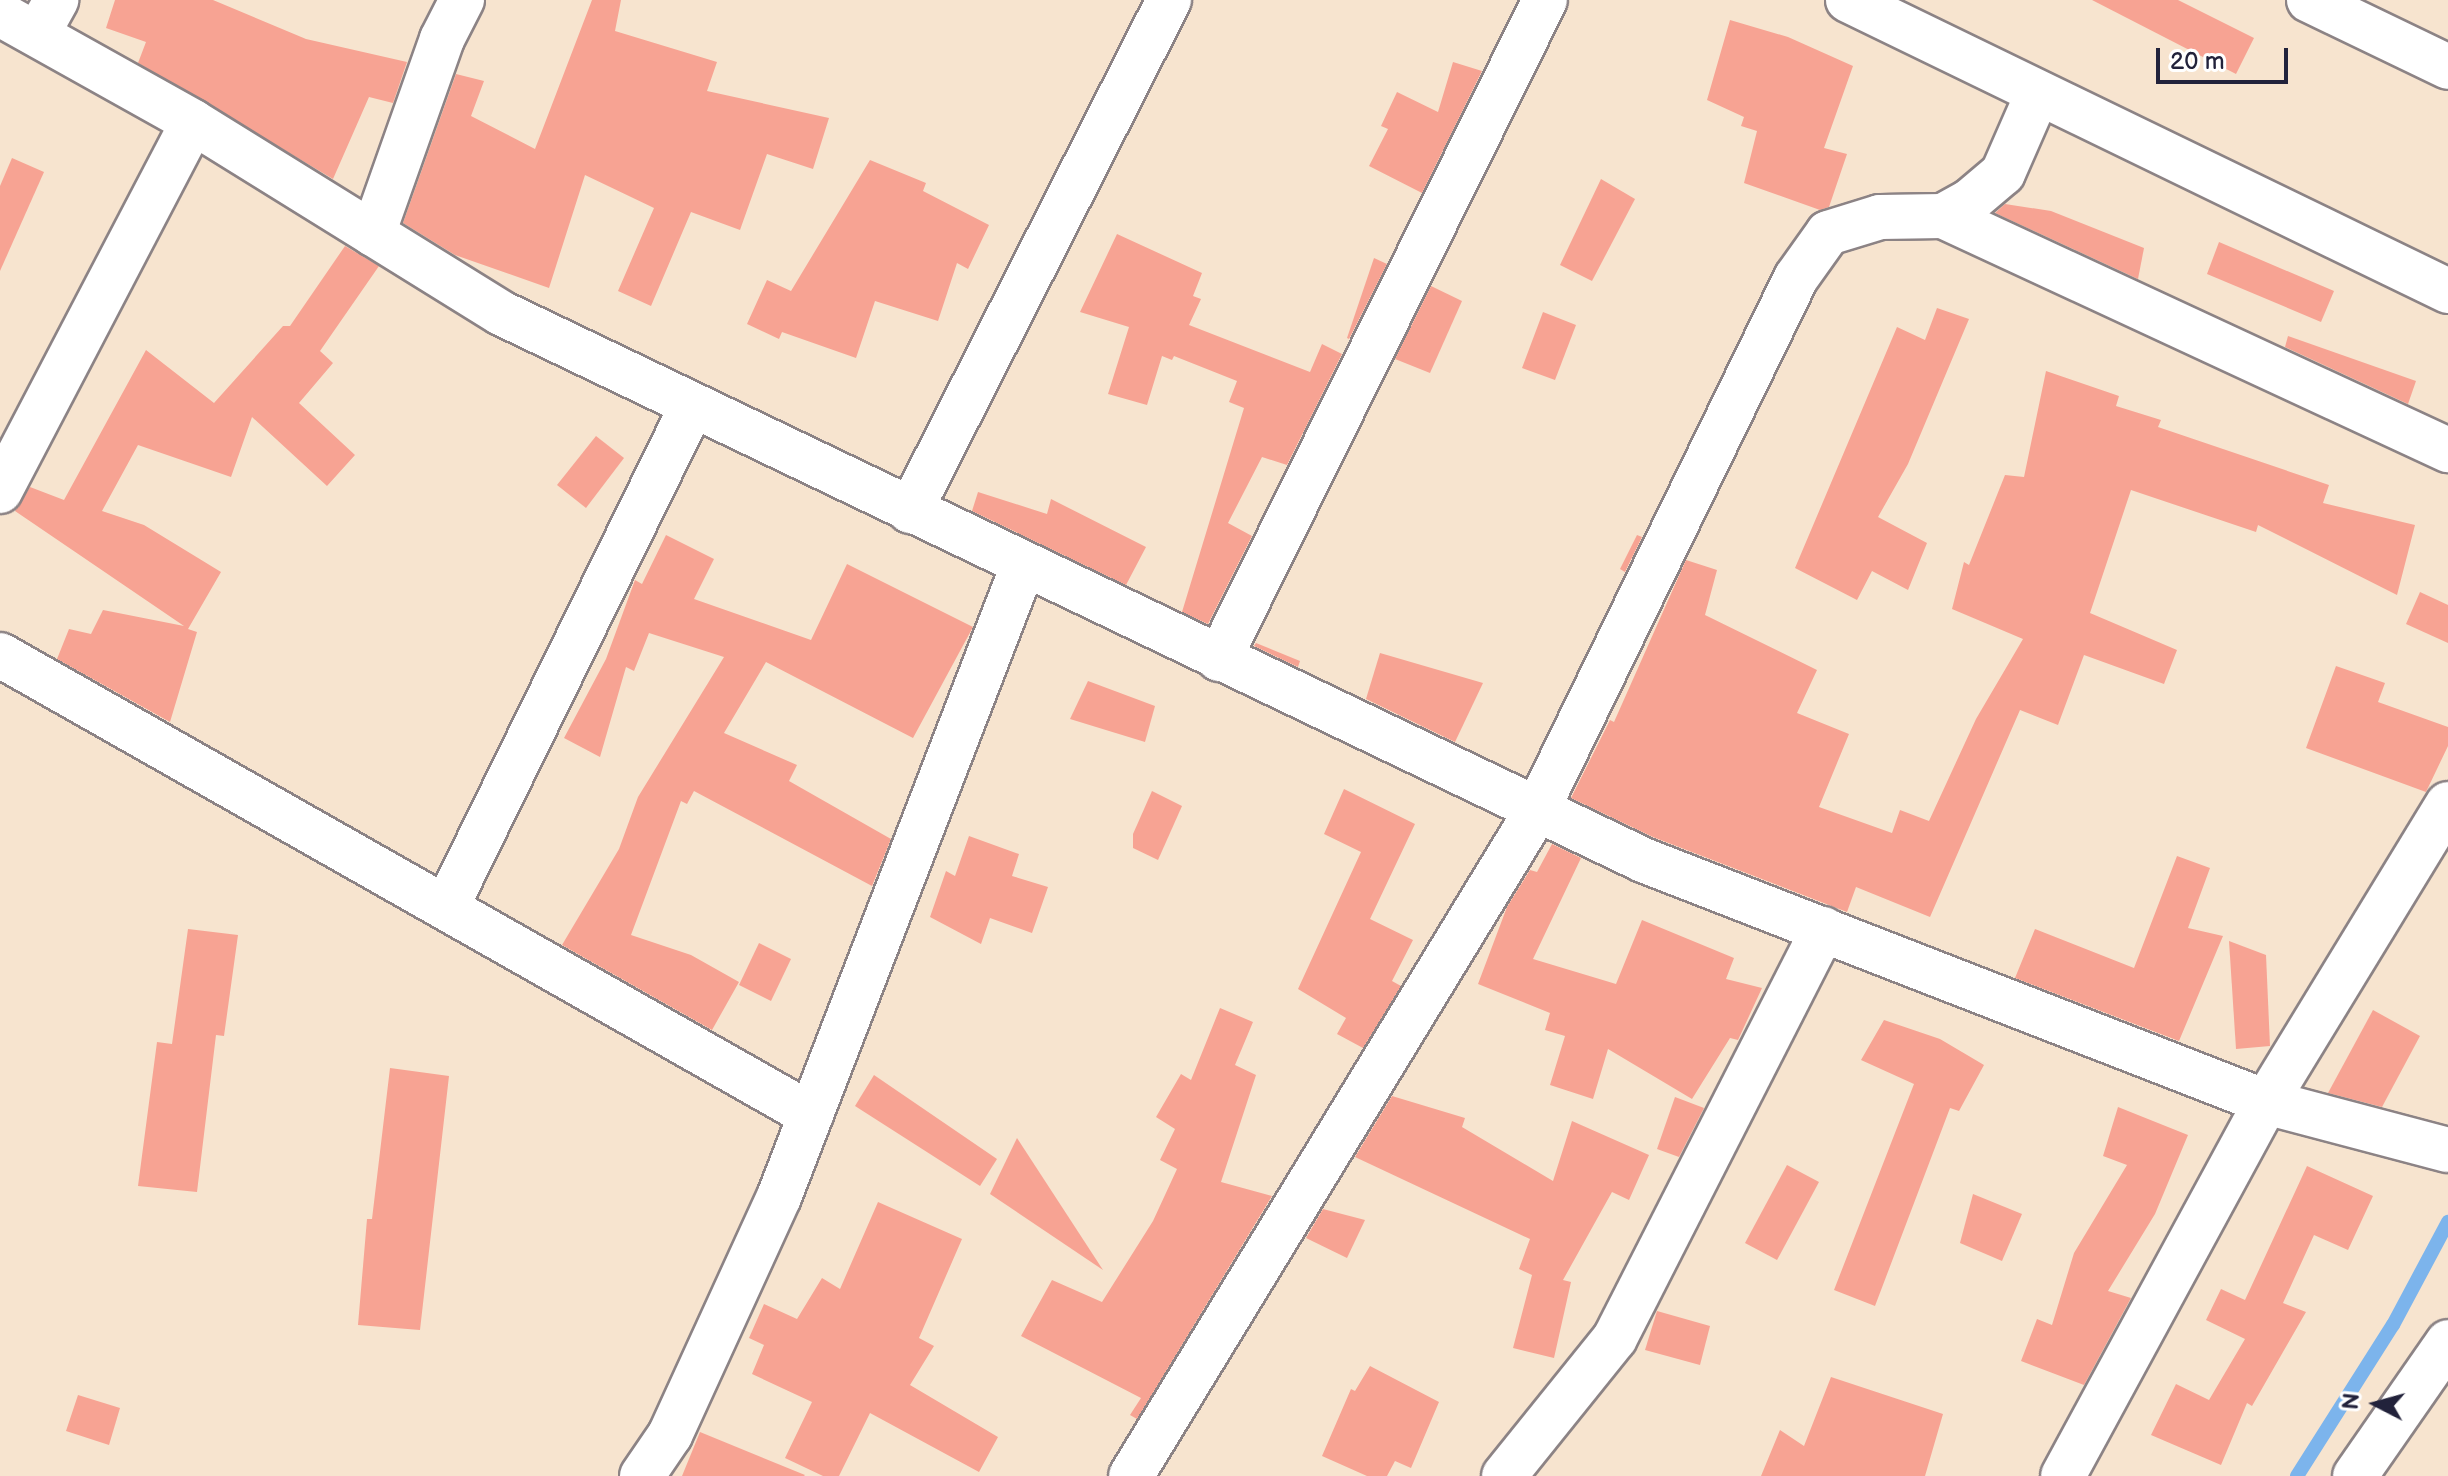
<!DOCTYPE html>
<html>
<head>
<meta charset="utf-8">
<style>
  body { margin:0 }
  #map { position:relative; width:2448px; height:1476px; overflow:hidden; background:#f7e4cf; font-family:"Balsamiq Sans",sans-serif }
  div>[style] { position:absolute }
  .stream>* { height:14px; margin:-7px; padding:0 7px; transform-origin:7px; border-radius:7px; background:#7cb4ec }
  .building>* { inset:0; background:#f7a393 }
  .roads { filter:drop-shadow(2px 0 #8c8385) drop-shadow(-2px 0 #8c8385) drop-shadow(0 2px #8c8385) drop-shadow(0 -2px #8c8385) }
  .minor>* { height:44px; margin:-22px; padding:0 22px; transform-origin:22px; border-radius:22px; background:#fff }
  span { translate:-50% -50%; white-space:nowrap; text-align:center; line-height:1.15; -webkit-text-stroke:7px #fff; paint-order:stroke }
  .north { position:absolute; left:2336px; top:1364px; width:80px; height:80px; -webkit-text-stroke:6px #fff; paint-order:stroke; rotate:276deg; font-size:22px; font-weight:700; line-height:32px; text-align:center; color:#22223b }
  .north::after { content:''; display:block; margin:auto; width:28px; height:36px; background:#22223b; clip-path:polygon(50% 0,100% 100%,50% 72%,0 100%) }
  .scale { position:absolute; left:2156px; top:48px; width:132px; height:36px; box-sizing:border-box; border:4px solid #22223b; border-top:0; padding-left:10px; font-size:24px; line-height:28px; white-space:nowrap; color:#22223b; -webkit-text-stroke:6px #fff; paint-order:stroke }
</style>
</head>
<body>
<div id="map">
  <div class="stream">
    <i style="left:2297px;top:1476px;width:179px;rotate:-57.6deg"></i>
    <i style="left:2393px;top:1325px;width:117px;rotate:-61.9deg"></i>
  </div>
  <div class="building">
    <i style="clip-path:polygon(115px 0,213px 0,306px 39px,407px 62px,393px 103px,369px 97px,333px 179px,138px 63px,146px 42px,106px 28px)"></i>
    <i style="clip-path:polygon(592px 0,621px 0,615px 31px,717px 62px,707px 91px,829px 118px,813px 169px,767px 154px,740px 230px,691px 212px,651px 306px,618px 291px,654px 208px,585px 175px,549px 288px,455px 255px,403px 223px,456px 74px,484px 81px,471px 116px,535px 149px)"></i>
    <i style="clip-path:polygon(2092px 0,2178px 0,2254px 38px,2236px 74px)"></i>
    <i style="clip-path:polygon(1730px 20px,1788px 37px,1853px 66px,1824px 148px,1847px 154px,1829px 207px,1820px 210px,1744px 183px,1757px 131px,1741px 126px,1744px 117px,1707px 100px)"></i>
    <i style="clip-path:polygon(1453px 62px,1482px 71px,1422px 193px,1369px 166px,1388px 129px,1381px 126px,1397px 92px,1438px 112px)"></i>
    <i style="clip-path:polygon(12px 158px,44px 172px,0 271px,0 186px)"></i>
    <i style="clip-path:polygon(870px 160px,926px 183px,923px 191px,989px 225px,968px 269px,957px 263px,938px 321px,875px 301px,856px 358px,782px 332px,779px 339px,747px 324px,767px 280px,791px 291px)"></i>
    <i style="clip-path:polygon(1601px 179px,1635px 199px,1592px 281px,1560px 265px)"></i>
    <i style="clip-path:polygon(2005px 204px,2051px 211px,2144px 248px,2138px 279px,1995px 213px)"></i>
    <i style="clip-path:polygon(1117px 234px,1202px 273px,1193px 296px,1201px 299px,1189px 325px,1310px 372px,1322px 344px,1342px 354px,1287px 465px,1262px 457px,1228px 523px,1252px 536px,1208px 624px,1182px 612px,1244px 408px,1229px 402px,1237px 381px,1174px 356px,1172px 360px,1162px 356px,1147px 405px,1108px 394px,1129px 327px,1080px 312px)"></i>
    <i style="clip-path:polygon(2219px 242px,2334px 291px,2321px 322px,2207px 274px)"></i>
    <i style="clip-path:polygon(345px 246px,379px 266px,320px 351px,333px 363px,299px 403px,355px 455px,327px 486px,252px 417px,231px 477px,138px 445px,102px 511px,144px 525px,221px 572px,188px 629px,197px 632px,170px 722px,57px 659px,69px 629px,91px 634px,103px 610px,184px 626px,15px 511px,30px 487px,64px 500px,146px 350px,214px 403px,283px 326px,290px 326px)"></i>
    <i style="clip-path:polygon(1374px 258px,1387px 264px,1349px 339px,1347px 338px)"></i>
    <i style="clip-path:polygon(1431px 286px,1462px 301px,1430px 373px,1395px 359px)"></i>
    <i style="clip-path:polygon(1937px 308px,1969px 319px,1908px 464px,1878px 517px,1927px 543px,1908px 590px,1872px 571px,1857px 600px,1795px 568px,1897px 327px,1925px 340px)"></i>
    <i style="clip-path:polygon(1543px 312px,1576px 325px,1555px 380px,1522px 368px)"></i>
    <i style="clip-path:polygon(2288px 336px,2416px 381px,2408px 404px,2285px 347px)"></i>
    <i style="clip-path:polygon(2046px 371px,2119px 396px,2116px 406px,2161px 420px,2158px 427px,2329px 485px,2323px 503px,2415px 525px,2397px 595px,2258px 525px,2256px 532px,2131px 490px,2090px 613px,2177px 650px,2164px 684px,2084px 655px,2058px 725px,2020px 710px,1930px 917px,1856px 887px,1847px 912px,1653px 837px,1571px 798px,1610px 720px,1614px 722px,1686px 560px,1717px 570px,1705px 615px,1817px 670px,1797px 713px,1849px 734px,1819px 807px,1892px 833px,1900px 810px,1929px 821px,1976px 719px,2023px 639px,1952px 609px,1964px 562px,1969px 565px,2005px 475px,2024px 477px)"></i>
    <i style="clip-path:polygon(596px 436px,624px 458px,586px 508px,557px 485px)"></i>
    <i style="clip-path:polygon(978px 492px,1047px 514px,1051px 499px,1146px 547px,1126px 585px,972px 511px)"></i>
    <i style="clip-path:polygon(666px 535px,714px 559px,694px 599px,811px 640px,847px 564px,973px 627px,913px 738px,766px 662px,724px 733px,797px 765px,789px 781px,891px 839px,872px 886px,694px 791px,687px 804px,681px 801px,631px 935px,691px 955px,739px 982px,712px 1030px,562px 945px,619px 849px,638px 797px,724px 657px,649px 633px,634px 671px,626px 667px,600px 757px,564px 738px,606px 659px,635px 580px,642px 584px)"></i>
    <i style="clip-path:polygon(1637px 535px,1642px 537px,1625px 572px,1620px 569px)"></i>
    <i style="clip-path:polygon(2420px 592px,2448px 605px,2448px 643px,2406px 624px)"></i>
    <i style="clip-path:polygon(1256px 643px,1300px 661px,1298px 667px,1254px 646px)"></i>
    <i style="clip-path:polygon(1380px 653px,1483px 683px,1455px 742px,1366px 699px)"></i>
    <i style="clip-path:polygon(2336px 666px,2385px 683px,2378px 702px,2448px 727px,2448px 746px,2426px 792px,2306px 748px)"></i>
    <i style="clip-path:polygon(1088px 681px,1155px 706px,1145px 742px,1070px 719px)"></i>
    <i style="clip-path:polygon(1344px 789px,1415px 824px,1370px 919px,1413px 940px,1392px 981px,1401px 986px,1363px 1048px,1337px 1034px,1346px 1018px,1298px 989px,1361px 852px,1324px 834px)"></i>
    <i style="clip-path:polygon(1152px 791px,1182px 806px,1158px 860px,1133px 848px,1133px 834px)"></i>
    <i style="clip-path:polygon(969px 836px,1019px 854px,1012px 876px,1048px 887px,1032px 933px,990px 918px,981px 944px,930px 917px,946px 871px,955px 876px)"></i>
    <i style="clip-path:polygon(1552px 844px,1581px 858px,1533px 959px,1616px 984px,1642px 920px,1734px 958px,1726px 979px,1762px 988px,1738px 1040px,1730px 1038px,1692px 1099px,1608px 1049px,1593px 1099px,1550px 1085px,1565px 1036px,1545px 1030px,1550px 1013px,1478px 984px,1507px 907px,1530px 870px,1537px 872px)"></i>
    <i style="clip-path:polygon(2177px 856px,2210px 868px,2188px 928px,2223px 936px,2179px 1041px,2015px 978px,2035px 929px,2134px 968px)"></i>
    <i style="clip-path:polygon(188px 929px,238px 935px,224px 1036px,216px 1035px,197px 1192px,138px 1186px,157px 1042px,172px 1044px)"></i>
    <i style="clip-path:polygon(2229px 941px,2266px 955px,2270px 1046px,2236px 1049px)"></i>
    <i style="clip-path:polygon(759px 943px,791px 959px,771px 1001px,739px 985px)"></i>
    <i style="clip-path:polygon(1220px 1008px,1253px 1022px,1235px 1065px,1256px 1075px,1221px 1182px,1272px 1196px,1137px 1419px,1130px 1415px,1141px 1398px,1021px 1336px,1052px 1280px,1102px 1302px,1153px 1221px,1177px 1169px,1160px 1160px,1175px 1129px,1156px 1117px,1181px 1074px,1191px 1080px)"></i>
    <i style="clip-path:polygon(2373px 1010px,2420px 1036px,2382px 1107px,2328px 1093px)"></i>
    <i style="clip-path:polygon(1884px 1020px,1940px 1039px,1984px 1065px,1959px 1111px,1950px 1108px,1875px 1306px,1834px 1290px,1914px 1084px,1861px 1060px)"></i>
    <i style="clip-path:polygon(390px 1068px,449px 1076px,420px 1330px,358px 1325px,367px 1219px,372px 1219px)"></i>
    <i style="clip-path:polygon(874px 1075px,997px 1159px,980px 1186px,855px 1106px)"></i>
    <i style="clip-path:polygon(1392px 1096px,1465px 1118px,1462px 1127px,1553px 1181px,1572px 1121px,1649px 1155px,1629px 1200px,1612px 1192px,1563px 1280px,1571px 1282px,1554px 1358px,1513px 1348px,1532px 1275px,1519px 1269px,1530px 1239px,1355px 1157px)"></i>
    <i style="clip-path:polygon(1675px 1097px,1704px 1108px,1679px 1157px,1657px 1149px)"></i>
    <i style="clip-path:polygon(2118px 1107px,2188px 1135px,2155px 1214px,2108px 1291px,2131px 1298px,2084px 1385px,2021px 1361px,2037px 1319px,2052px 1325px,2074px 1253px,2127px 1165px,2103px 1156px)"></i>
    <i style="clip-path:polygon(1017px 1138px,1103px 1270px,990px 1194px)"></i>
    <i style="clip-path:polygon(1787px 1165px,1819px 1182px,1777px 1260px,1745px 1243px)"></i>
    <i style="clip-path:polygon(2307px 1166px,2373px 1196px,2348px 1250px,2314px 1235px,2283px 1303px,2306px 1312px,2252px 1406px,2247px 1403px,2221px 1465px,2151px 1435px,2176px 1384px,2209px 1400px,2245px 1339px,2206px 1320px,2221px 1289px,2245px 1300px)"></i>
    <i style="clip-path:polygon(1973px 1194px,2022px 1214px,2002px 1261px,1960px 1243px)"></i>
    <i style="clip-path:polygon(878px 1202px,962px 1239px,919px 1338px,934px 1346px,910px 1385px,998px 1437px,979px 1472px,870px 1413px,839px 1476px,823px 1476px,785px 1458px,812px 1402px,752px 1374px,764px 1345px,749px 1338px,764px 1304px,797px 1319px,822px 1278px,840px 1289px)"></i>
    <i style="clip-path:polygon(1323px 1209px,1365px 1220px,1347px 1258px,1306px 1238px)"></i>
    <i style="clip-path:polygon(1657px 1311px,1710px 1326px,1700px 1365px,1645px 1350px)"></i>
    <i style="clip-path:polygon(1370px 1366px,1439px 1402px,1411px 1468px,1395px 1461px,1387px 1476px,1367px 1476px,1322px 1456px,1351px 1389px,1355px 1391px)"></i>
    <i style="clip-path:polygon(1831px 1377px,1943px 1414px,1925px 1476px,1761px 1476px,1780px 1430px,1804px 1446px)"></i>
    <i style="clip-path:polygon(78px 1395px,120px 1408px,109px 1445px,66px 1431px)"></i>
    <i style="clip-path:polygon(700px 1432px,805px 1475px,804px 1476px,682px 1476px)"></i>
  </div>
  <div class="roads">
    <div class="minor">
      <i style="left:1848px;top:0;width:667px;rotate:25.87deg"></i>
      <i style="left:2309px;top:0;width:154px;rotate:25.7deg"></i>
      <i style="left:0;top:14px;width:221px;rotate:29.2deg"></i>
      <i style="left:193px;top:122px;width:362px;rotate:31.8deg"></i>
      <i style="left:501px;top:313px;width:1266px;rotate:25.59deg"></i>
      <i style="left:1643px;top:860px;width:668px;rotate:21.23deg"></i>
      <i style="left:2266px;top:1102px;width:188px;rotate:14.8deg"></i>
      <i style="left:38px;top:33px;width:38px;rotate:-61deg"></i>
      <i style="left:1943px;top:216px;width:557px;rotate:24.86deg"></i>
      <i style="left:373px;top:234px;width:207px;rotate:-70.5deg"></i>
      <i style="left:442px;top:39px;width:44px;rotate:-62.9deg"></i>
      <i style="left:0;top:491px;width:416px;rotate:-62.4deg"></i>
      <i style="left:910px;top:511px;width:573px;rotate:-63.12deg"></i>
      <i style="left:0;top:655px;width:932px;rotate:29.56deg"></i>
      <i style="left:1219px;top:659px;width:735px;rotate:-63.68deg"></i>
      <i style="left:446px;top:908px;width:559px;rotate:-63.89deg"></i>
      <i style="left:642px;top:1476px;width:50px;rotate:-55.7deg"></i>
      <i style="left:670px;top:1435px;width:262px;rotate:-65.4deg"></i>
      <i style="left:779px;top:1197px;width:677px;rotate:-68.86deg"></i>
      <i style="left:1131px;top:1476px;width:780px;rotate:-58.63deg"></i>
      <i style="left:1537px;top:810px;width:592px;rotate:-64.04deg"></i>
      <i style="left:1796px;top:278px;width:55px;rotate:-54.6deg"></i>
      <i style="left:1828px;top:233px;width:54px;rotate:-17.1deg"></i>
      <i style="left:1880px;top:217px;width:63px;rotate:-0.9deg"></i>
      <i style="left:1943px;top:216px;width:31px;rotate:-29deg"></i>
      <i style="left:1970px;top:201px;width:43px;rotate:-40.3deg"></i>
      <i style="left:2003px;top:173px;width:87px;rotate:-66.4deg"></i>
      <i style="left:1504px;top:1476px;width:177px;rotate:-51.2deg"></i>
      <i style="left:1615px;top:1338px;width:459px;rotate:-63deg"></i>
      <i style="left:2063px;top:1476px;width:426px;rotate:-61.5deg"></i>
      <i style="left:2266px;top:1102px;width:349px;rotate:-58.6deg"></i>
      <i style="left:2355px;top:1476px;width:163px;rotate:-55.2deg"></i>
    </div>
  </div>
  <div class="north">N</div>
  <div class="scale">20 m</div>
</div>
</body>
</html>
